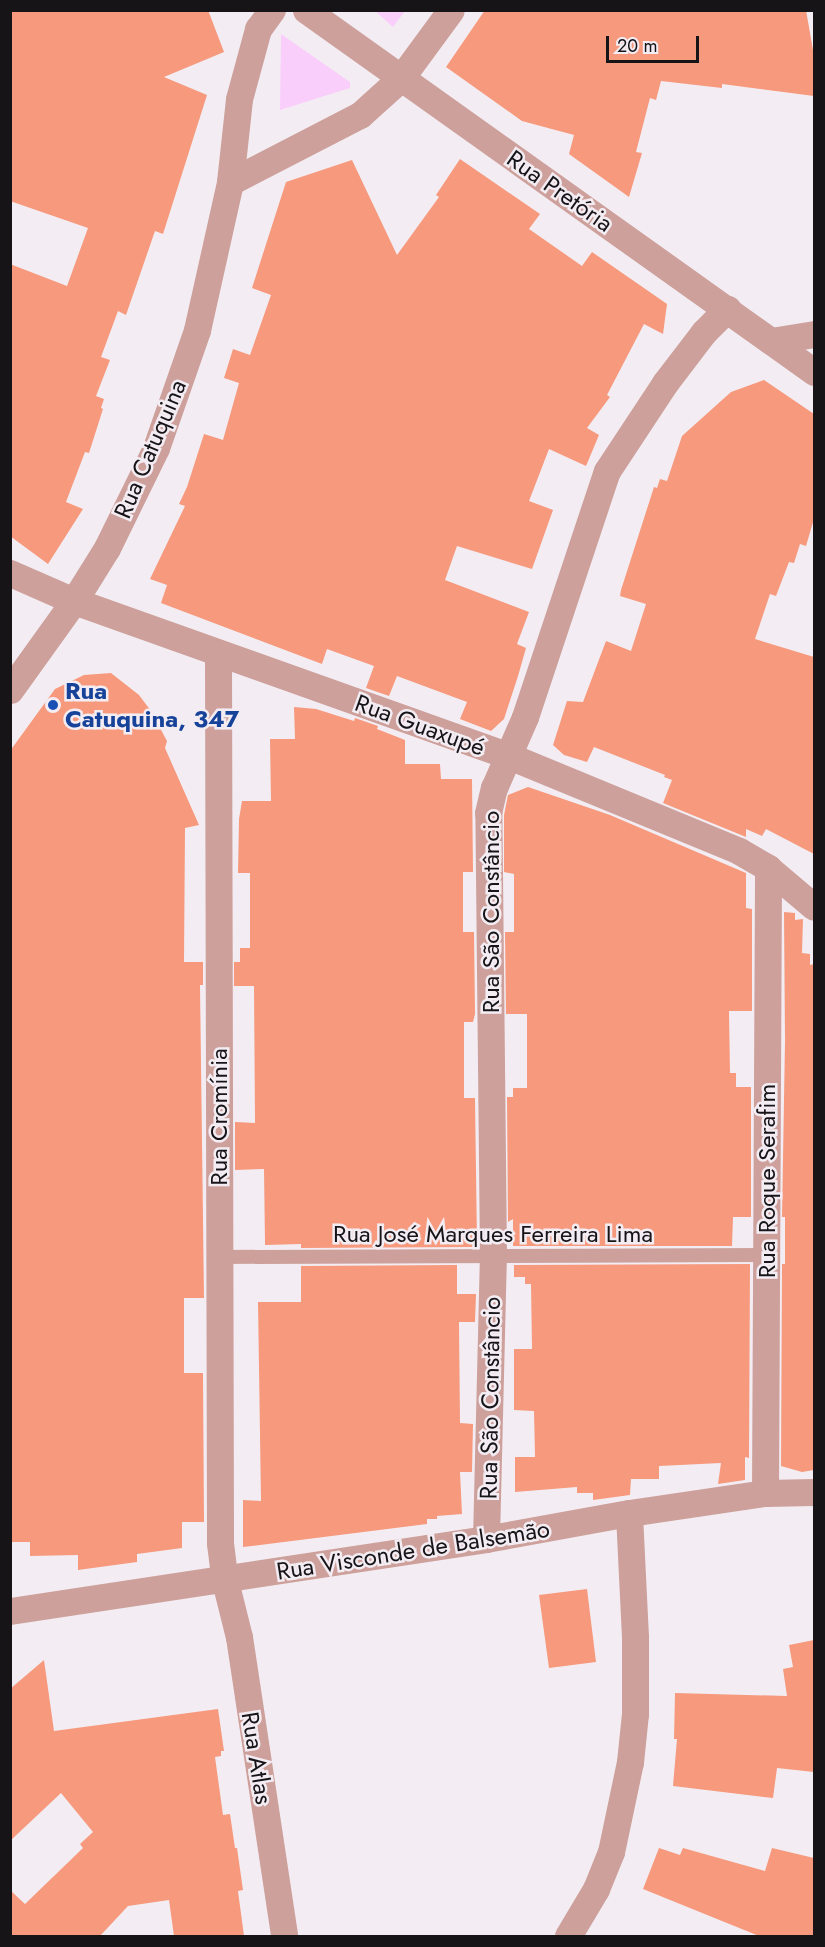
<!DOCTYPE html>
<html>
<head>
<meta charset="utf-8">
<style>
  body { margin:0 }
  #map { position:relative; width:825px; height:1947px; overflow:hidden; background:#f3edf3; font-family:Jost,sans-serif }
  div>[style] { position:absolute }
  .green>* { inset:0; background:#facefb }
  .building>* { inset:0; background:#f6997c }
  .service>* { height:14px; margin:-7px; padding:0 7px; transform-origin:7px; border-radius:7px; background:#cda09b }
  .minor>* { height:27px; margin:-13.5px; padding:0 13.5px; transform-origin:13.5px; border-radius:13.5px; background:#cda09b }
  .dots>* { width:16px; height:16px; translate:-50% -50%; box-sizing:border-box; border:3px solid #f3edf3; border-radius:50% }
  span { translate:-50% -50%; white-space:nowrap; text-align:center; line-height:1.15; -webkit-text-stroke:5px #f3edf3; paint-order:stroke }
  .street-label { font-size:24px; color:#161416 }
  .transit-label { font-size:24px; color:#164399; font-weight:700 }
  .left { translate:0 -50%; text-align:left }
  .frame { position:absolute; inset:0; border:12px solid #161416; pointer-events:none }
  .scale { position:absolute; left:606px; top:36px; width:93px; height:27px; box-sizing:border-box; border:3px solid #161416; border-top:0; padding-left:8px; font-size:18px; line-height:21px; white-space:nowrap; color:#161416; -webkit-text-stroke:4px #f3edf3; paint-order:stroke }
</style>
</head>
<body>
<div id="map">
  <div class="green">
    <i style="clip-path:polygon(375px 11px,405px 11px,393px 27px)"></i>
    <i style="clip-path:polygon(281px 34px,350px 82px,350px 88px,280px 110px)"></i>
  </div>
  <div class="building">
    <i style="clip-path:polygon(10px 10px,208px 10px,224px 52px,164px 77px,207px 95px,163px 234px,155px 231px,126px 315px,118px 311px,101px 357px,110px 360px,96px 396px,104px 399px,101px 408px,103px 409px,89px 453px,85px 452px,66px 502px,83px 509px,48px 564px,10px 536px,10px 264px,67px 286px,88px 228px,10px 201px)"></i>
    <i style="clip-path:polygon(485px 10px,806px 10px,814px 56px,814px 96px,722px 84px,722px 88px,661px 81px,656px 100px,650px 98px,636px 152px,642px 153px,629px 197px,569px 154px,574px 135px,522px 121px,446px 67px)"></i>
    <i style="clip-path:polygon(460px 159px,540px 214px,529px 229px,582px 266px,592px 252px,667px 304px,663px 334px,644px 324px,607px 395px,610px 397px,587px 428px,599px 435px,586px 466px,549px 449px,529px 501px,553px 510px,532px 569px,457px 546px,445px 580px,529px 612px,517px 644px,526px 648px,518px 676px,504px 719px,491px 731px,460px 719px,467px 702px,397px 676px,389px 696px,366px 688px,374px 666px,327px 649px,322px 664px,161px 603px,167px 585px,150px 579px,185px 506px,179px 504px,187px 487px,204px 434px,223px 440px,239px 383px,224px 378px,233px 349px,250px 355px,271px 295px,252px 288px,286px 182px,352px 160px,397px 255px,439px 197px,436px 195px)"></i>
    <i style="clip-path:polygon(764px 380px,814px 414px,814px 519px,806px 546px,800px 544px,794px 563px,789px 562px,776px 596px,770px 594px,755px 639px,814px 657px,814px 854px,766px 829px,762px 836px,746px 829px,746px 837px,663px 803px,672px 780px,664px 777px,665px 775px,594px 747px,587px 762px,564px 755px,553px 745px,567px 701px,583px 702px,606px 641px,631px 651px,646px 604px,620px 596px,621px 590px,654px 487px,657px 488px,660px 479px,667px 481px,682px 436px,731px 392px)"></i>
    <i style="clip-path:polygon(111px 673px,139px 695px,151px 711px,167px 741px,165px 748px,199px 825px,185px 828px,184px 962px,203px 962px,203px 985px,200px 985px,204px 1298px,184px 1298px,184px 1373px,203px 1373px,204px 1522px,182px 1522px,182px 1548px,137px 1554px,137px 1562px,78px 1570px,78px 1555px,30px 1556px,30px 1542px,10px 1542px,10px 751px,55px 689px,84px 675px)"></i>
    <i style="clip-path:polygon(294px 707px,316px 709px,354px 721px,355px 718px,378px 726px,377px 729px,405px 740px,405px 764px,440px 764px,441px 779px,472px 779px,473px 872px,463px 872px,463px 932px,474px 932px,475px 1014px,473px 1022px,464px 1022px,464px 1098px,475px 1098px,477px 1244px,472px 1247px,301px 1248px,301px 1244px,265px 1245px,264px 1169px,235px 1170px,235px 1122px,255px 1123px,254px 986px,234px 986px,234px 962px,240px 962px,240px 948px,250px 948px,250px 873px,238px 873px,239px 819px,242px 801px,271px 801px,270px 739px,295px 739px)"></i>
    <i style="clip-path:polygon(528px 787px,610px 815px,746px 873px,746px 908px,752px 909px,752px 1011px,729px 1011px,730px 1073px,736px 1073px,736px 1087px,751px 1087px,751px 1217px,733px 1217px,732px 1246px,513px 1246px,513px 1219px,508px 1222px,507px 1097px,513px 1097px,513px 1088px,527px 1088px,527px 1014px,506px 1014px,505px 932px,514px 932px,514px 874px,504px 872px,504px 815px,508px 795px)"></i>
    <i style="clip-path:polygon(784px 912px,795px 913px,795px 920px,803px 919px,802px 953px,810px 954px,810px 965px,814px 964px,814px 1470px,802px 1472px,781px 1466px,782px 1264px,785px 1264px,785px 1217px,782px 1217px,785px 1041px)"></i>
    <i style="clip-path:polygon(750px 1264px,749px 1458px,745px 1457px,745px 1480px,718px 1484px,721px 1463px,659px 1466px,659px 1479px,631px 1479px,630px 1495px,593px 1500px,593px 1493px,577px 1493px,577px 1487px,515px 1492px,515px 1457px,535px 1457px,534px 1411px,514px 1410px,514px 1349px,532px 1349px,531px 1284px,525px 1284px,525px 1277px,514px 1277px,514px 1265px)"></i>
    <i style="clip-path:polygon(457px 1265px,457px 1294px,476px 1294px,475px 1322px,459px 1322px,460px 1423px,473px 1424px,472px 1472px,460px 1472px,462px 1514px,437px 1516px,437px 1519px,427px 1519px,427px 1524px,243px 1547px,243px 1500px,261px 1501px,258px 1302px,301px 1302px,301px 1266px)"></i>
    <i style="clip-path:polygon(587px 1589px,596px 1662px,549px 1668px,539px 1595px)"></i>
    <i style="clip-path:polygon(814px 1640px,814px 1772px,777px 1768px,773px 1798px,673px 1786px,677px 1739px,674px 1739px,675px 1693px,787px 1696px,783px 1669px,793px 1667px,789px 1645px)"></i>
    <i style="clip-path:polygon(44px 1660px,54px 1731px,218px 1709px,224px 1751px,221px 1751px,221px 1756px,215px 1757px,223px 1815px,230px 1814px,235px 1848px,237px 1848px,243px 1890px,238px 1891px,244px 1936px,174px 1936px,169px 1900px,128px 1906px,100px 1936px,10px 1936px,10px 1890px,25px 1904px,83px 1848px,80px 1844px,93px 1832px,61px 1793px,10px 1841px,10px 1689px)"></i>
    <i style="clip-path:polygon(659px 1848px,680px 1855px,683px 1848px,765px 1871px,772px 1848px,814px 1858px,814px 1936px,759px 1936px,643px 1889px)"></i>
  </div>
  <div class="service">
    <i style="left:220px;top:1257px;width:546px;rotate:-0.21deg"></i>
  </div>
  <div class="minor">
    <i style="left:306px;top:10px;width:624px;rotate:35.47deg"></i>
    <i style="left:230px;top:182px;width:146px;rotate:-27.3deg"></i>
    <i style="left:360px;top:115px;width:55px;rotate:-42.1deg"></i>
    <i style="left:401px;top:78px;width:84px;rotate:-53.7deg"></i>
    <i style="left:771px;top:341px;width:44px;rotate:-9.2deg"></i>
    <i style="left:10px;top:573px;width:70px;rotate:23.6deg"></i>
    <i style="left:74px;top:601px;width:462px;rotate:19.6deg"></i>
    <i style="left:509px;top:756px;width:249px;rotate:22.4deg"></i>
    <i style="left:739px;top:851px;width:34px;rotate:30deg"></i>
    <i style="left:768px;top:868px;width:60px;rotate:40.3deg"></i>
    <i style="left:218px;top:653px;width:890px;rotate:89.87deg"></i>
    <i style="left:220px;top:1543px;width:38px;rotate:83deg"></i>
    <i style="left:225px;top:1581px;width:58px;rotate:76deg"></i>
    <i style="left:239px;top:1637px;width:302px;rotate:81.4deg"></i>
    <i style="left:10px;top:690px;width:110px;rotate:-54.3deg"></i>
    <i style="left:74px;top:601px;width:62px;rotate:-58.1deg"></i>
    <i style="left:107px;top:548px;width:111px;rotate:-63.9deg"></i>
    <i style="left:156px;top:448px;width:125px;rotate:-70.8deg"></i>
    <i style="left:197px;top:330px;width:152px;rotate:-77.4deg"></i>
    <i style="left:230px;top:182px;width:83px;rotate:-83.8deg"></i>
    <i style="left:239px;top:99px;width:73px;rotate:-74.8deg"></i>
    <i style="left:258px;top:29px;width:24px;rotate:-54deg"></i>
    <i style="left:765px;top:1493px;width:625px;rotate:-89.72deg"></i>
    <i style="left:486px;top:1539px;width:283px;rotate:-88.6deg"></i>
    <i style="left:493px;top:1256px;width:443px;rotate:-90.6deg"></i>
    <i style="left:488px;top:813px;width:26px;rotate:-77deg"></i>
    <i style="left:494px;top:788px;width:77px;rotate:-66.4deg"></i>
    <i style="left:525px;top:717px;width:259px;rotate:-71.6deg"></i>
    <i style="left:607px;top:471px;width:105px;rotate:-56.6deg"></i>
    <i style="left:665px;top:383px;width:64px;rotate:-52.6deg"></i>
    <i style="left:704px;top:332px;width:33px;rotate:-45deg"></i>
    <i style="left:10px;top:1611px;width:481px;rotate:-8.6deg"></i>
    <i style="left:486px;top:1539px;width:145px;rotate:-10.3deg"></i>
    <i style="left:629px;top:1513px;width:137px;rotate:-8.4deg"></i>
    <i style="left:765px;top:1493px;width:49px;rotate:-1.2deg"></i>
    <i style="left:568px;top:1936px;width:55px;rotate:-59.2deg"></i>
    <i style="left:596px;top:1889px;width:40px;rotate:-68deg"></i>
    <i style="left:611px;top:1852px;width:92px;rotate:-78.1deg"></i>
    <i style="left:630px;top:1762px;width:48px;rotate:-84.1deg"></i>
    <i style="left:635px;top:1714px;width:77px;rotate:-90deg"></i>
    <i style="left:635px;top:1637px;width:124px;rotate:-92.8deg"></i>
  </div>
  <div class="dots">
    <i style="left:53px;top:705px;background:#1a4fb4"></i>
  </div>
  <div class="street-label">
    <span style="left:560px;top:191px;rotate:35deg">Rua Pretória</span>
    <span style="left:150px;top:449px;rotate:-67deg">Rua Catuquina</span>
    <span style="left:420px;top:725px;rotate:20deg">Rua Guaxupé</span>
    <span style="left:491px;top:912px;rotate:-90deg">Rua São Constâncio</span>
    <span style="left:219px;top:1117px;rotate:-90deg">Rua Cromínia</span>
    <span style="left:767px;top:1181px;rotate:-90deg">Rua Roque Serafim</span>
    <span style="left:493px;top:1234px">Rua José Marques Ferreira Lima</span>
    <span style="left:490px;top:1398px;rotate:-89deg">Rua São Constâncio</span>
    <span style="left:413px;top:1550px;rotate:-9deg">Rua Visconde de Balsemão</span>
    <span style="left:257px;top:1758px;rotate:81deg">Rua Atlas</span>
  </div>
  <div class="transit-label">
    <span class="left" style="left:65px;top:705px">Rua<br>Catuquina, 347</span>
  </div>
  <div class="frame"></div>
  <div class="scale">20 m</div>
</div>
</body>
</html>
